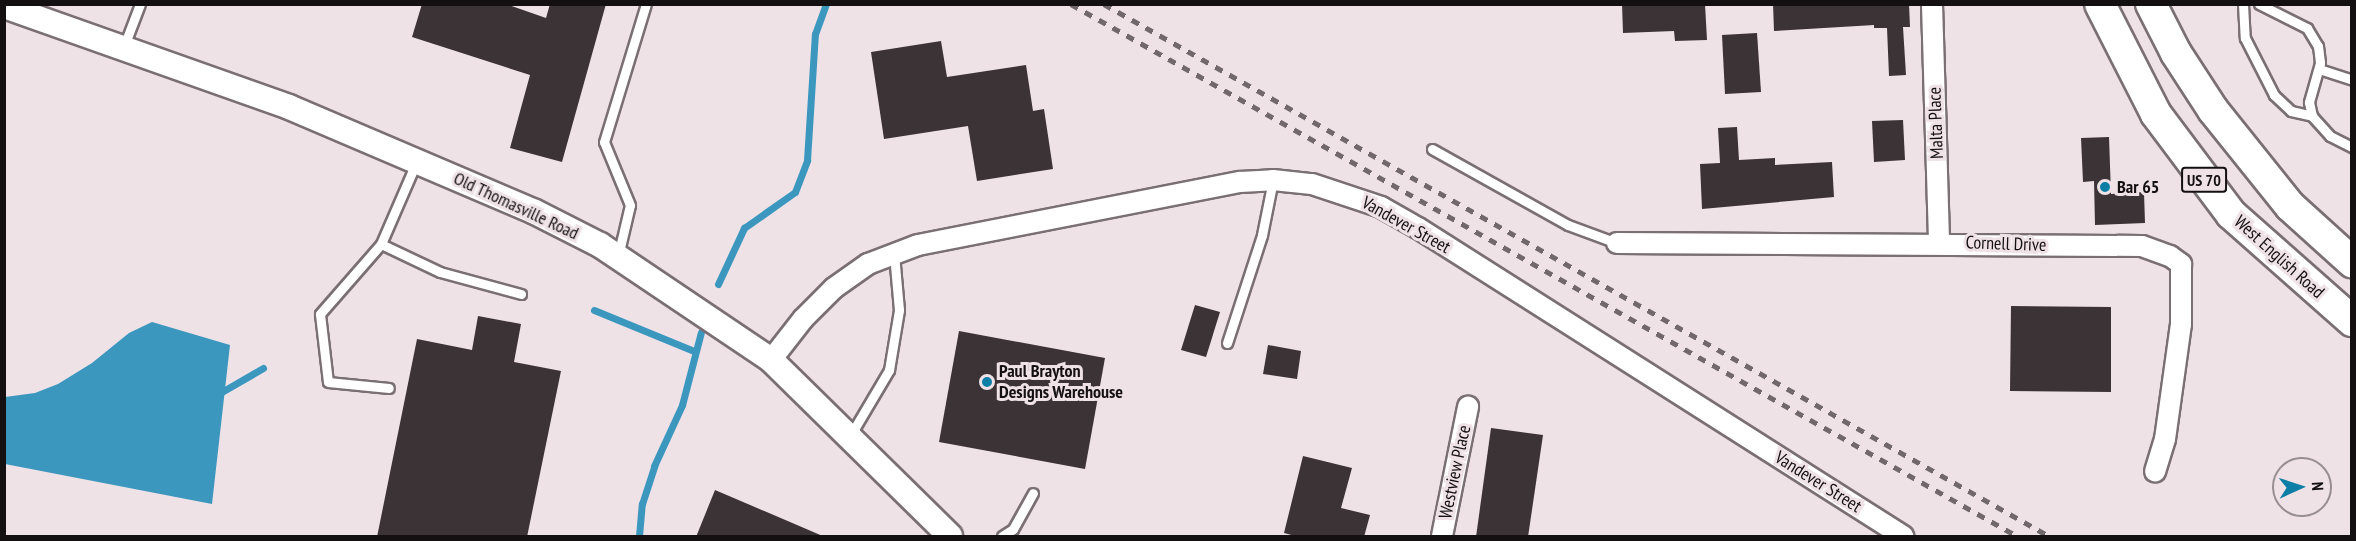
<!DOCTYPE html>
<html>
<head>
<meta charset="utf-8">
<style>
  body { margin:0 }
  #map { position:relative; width:2356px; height:541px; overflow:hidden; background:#eee2e6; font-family:"PT Sans Narrow",sans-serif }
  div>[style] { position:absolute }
  .water>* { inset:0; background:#3c97bf }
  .stream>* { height:7px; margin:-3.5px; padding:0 3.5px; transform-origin:3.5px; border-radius:3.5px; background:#3c97bf }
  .building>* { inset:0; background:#3c3336 }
  .roads { filter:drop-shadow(2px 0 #7a6f73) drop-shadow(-2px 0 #7a6f73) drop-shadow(0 2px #7a6f73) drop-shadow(0 -2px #7a6f73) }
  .service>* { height:9px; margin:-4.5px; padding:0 4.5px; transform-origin:4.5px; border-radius:4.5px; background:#fff }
  .minor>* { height:20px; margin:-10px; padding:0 10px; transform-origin:10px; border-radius:10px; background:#fff }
  .tertiary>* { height:24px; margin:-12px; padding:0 12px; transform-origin:12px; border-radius:12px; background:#fff }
  .primary>* { height:30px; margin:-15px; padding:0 15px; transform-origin:15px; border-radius:15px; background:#fff }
  .rail>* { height:4.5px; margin-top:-2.25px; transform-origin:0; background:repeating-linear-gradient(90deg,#70686b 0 8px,transparent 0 16px) }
  .dots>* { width:16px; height:16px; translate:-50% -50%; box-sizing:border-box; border:3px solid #eee2e6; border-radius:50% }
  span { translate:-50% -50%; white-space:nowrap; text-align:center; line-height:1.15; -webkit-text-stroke:6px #eee2e6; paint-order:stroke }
  .shield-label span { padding:2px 4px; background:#eee2e6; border:2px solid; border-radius:4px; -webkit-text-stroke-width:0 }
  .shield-label { font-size:16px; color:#141012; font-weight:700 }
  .street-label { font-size:18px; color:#141012 }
  .poi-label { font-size:18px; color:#141012; font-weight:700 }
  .left { translate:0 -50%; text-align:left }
  .frame { position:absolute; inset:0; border:6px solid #141012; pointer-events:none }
  .north { position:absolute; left:2272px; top:457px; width:60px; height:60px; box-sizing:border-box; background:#eee2e6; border:2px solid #978e91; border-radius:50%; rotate:87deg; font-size:16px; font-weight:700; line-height:24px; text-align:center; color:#141012 }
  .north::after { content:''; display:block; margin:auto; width:21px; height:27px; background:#0d7ea6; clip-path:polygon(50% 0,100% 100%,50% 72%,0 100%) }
</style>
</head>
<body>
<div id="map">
  <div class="water">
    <i style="clip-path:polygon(152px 322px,230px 345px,212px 504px,5px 464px,5px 397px,35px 393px,58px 384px,92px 363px,129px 333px)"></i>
  </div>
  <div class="stream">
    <i style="left:718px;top:284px;width:62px;rotate:-65.1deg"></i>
    <i style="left:744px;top:228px;width:62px;rotate:-35.2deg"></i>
    <i style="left:795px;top:192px;width:34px;rotate:-69deg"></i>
    <i style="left:807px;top:160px;width:126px;rotate:-86.4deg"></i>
    <i style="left:815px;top:34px;width:32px;rotate:-70deg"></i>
    <i style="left:594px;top:310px;width:108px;rotate:22.3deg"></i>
    <i style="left:218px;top:394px;width:52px;rotate:-30deg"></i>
    <i style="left:639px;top:536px;width:32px;rotate:-85deg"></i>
    <i style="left:642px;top:504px;width:40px;rotate:-72deg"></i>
    <i style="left:654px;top:466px;width:67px;rotate:-65.3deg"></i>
    <i style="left:682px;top:405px;width:75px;rotate:-75.4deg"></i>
  </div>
  <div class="building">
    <i style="clip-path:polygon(422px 4px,506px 4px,546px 18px,550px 4px,606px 4px,562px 162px,510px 148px,530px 75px,412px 37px)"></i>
    <i style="clip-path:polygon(1622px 4px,1705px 4px,1707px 40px,1675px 41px,1674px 31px,1623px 33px)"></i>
    <i style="clip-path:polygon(1773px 4px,1909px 4px,1910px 27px,1903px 27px,1906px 75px,1889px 76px,1887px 28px,1874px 28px,1874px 25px,1774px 31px)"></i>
    <i style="clip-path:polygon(1757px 33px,1761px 92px,1725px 94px,1722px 35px)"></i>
    <i style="clip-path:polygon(941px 41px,947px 77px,1026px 65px,1033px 111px,1044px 109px,1053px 169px,977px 181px,968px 126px,884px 139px,871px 52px)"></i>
    <i style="clip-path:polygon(1903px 120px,1905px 160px,1874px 162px,1872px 121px)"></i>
    <i style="clip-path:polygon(1737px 127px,1739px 160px,1775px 158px,1775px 165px,1832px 162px,1834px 197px,1702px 209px,1700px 164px,1720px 163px,1718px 128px)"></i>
    <i style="clip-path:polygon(2109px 137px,2111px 194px,2144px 192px,2145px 223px,2095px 225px,2094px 181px,2083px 182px,2081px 138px)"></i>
    <i style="clip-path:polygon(1195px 305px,1220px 312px,1206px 357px,1181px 350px)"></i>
    <i style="clip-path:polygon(2011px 306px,2111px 307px,2111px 392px,2010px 391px)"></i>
    <i style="clip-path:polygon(478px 316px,521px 324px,514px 362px,561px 371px,527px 537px,377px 537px,417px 339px,472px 350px)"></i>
    <i style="clip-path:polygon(959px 331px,1105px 358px,1085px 469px,939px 442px)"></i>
    <i style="clip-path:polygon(1268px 345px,1301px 351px,1297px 379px,1263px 374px)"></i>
    <i style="clip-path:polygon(1491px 428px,1543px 435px,1528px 537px,1476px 537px)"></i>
    <i style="clip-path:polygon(1303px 456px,1352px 468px,1341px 508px,1370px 515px,1364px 537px,1299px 537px,1284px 533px)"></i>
    <i style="clip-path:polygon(715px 490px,825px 537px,696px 537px)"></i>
  </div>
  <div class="roads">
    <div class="service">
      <i style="left:2243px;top:4px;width:34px;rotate:87deg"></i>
      <i style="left:2245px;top:38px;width:64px;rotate:63deg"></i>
      <i style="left:2274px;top:95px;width:23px;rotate:43deg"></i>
      <i style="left:2291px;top:111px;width:22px;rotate:13deg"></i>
      <i style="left:2259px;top:4px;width:54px;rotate:26.6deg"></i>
      <i style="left:2307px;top:28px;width:21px;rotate:59deg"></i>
      <i style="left:2318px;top:46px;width:17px;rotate:83deg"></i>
      <i style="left:2320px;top:63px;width:41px;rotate:105.8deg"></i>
      <i style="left:2309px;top:102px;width:14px;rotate:78deg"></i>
      <i style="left:2312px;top:116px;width:27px;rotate:48deg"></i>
      <i style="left:2330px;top:136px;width:25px;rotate:27deg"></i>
      <i style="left:124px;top:46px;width:45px;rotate:-69.1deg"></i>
      <i style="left:2319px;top:69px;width:35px;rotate:18deg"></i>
      <i style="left:1432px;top:149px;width:156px;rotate:29.2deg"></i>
      <i style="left:1568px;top:225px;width:52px;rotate:20.2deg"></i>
      <i style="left:416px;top:163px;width:88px;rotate:113.4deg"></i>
      <i style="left:381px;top:244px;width:65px;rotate:25.4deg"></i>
      <i style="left:440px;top:272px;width:84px;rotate:15.2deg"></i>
      <i style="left:381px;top:244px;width:93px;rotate:131.1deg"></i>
      <i style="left:320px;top:314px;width:68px;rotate:83.3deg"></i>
      <i style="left:328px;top:382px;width:61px;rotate:5.6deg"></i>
      <i style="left:618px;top:256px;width:52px;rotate:-76.8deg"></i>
      <i style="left:630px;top:205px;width:68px;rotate:-112.4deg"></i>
      <i style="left:604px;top:142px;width:144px;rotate:-73.1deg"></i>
      <i style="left:1227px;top:343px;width:114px;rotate:-72deg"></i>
      <i style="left:1262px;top:235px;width:56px;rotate:-78.7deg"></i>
      <i style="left:850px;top:436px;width:77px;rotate:-59.4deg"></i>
      <i style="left:889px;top:370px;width:61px;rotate:-80.5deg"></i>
      <i style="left:899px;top:310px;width:56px;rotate:-95.1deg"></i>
      <i style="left:1002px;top:536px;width:13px;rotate:-32deg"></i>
      <i style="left:1013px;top:529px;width:41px;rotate:-60.9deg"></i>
    </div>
    <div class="minor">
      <i style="left:1932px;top:4px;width:238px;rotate:88.3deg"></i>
      <i style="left:1617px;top:243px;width:525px;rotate:0.33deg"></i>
      <i style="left:2142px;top:246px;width:30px;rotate:20deg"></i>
      <i style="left:2170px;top:256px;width:14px;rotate:36deg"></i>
      <i style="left:2181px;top:264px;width:60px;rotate:90deg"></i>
      <i style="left:2181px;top:324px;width:116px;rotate:97.9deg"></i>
      <i style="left:2165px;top:439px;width:34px;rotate:107deg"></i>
      <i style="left:771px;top:360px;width:52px;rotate:-52deg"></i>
      <i style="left:803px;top:319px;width:44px;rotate:-45deg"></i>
      <i style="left:834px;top:288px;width:42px;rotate:-35.2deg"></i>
      <i style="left:868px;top:264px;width:53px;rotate:-20.8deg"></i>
      <i style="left:918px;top:245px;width:328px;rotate:-11.1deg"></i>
      <i style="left:1240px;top:182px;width:33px;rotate:-3deg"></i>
      <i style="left:1273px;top:180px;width:39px;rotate:6deg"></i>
      <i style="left:1312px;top:184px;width:73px;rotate:18.4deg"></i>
      <i style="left:1381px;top:207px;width:43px;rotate:29.6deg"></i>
      <i style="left:1418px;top:228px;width:575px;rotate:32.42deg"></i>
      <i style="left:1442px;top:536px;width:132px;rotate:-78.6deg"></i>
    </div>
    <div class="tertiary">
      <i style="left:4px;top:6px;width:302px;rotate:19.5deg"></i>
      <i style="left:289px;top:107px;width:267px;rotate:23.1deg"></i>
      <i style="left:535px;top:212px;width:73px;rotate:26.9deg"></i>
      <i style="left:600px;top:245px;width:206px;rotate:33.9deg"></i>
      <i style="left:771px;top:360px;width:251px;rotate:44.5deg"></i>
    </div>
    <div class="primary">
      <i style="left:2100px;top:4px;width:123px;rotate:63deg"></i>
      <i style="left:2156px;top:114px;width:125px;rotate:53.1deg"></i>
      <i style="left:2231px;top:214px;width:162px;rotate:41.5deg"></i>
      <i style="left:2151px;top:4px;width:55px;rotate:63deg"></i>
      <i style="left:2176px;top:53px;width:68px;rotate:57deg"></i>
      <i style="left:2213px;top:110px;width:123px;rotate:51.3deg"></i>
      <i style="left:2290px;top:206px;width:84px;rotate:42.1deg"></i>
    </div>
  </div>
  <div class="rail">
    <i style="left:1071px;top:4px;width:1085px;rotate:29.35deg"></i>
    <i style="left:1104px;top:4px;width:1084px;rotate:29.38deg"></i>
  </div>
  <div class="dots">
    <i style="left:2105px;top:187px;background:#0d7ea6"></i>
    <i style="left:987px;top:382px;background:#0d7ea6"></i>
  </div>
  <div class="shield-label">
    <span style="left:2204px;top:180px">US 70</span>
  </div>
  <div class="street-label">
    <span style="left:1936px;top:123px;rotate:-92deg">Malta Place</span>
    <span style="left:516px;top:206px;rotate:25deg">Old Thomasville Road</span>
    <span style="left:1406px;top:225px;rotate:29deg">Vandever Street</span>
    <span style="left:2006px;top:244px;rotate:2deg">Cornell Drive</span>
    <span style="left:2279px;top:257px;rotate:42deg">West English Road</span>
    <span style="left:1455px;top:472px;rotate:-78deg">Westview Place</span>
    <span style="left:1818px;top:482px;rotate:32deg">Vandever Street</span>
  </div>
  <div class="poi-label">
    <span class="left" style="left:2117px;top:187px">Bar 65</span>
    <span class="left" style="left:999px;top:382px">Paul Brayton<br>Designs Warehouse</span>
  </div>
  <div class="frame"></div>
  <div class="north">N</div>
</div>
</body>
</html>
